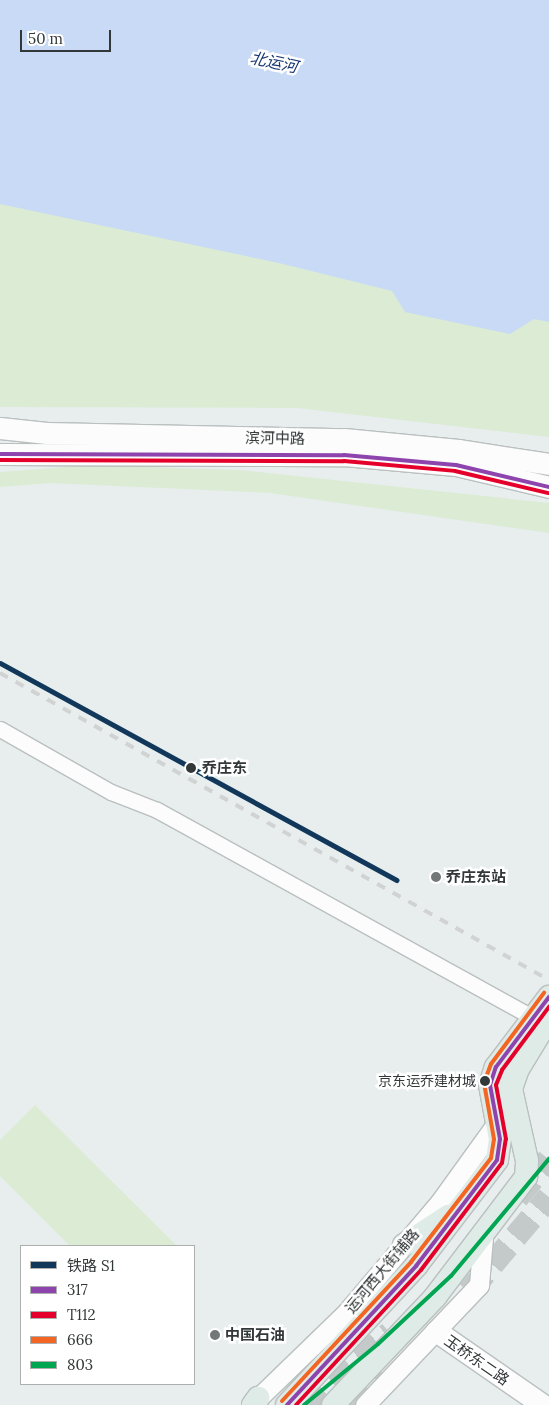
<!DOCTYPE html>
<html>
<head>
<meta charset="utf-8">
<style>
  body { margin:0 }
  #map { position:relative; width:549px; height:1405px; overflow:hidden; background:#e8eeee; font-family:Lora,"Noto Sans SC",serif }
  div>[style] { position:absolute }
  .green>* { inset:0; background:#dbebd4 }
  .water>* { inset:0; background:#c8daf6 }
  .trunk-tunnel>* { height:24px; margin-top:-12px; transform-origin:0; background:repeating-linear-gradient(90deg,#c4c9c9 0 24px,transparent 0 36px) }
  .roads { filter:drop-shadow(1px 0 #babfbf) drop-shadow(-1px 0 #babfbf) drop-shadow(0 1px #babfbf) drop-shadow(0 -1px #babfbf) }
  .minor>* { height:15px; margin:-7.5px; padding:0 7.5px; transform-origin:7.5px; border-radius:7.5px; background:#fcfcfc }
  .tertiary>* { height:19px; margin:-9.5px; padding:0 9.5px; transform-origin:9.5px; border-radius:9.5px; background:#fcfcfc }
  .secondary>* { height:21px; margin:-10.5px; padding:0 10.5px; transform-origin:10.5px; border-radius:10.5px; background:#fcfcfc }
  .primary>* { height:22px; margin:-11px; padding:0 11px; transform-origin:11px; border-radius:11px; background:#dfebe6 }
  .rail>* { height:4px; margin-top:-2px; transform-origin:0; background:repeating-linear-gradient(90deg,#d1d3d3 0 9px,transparent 0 18px) }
  .bus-1>* { height:4px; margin:-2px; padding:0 2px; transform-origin:2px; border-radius:2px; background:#8e44ad }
  .bus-2>* { height:4px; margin:-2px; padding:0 2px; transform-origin:2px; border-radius:2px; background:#e4002b }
  .bus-3>* { height:4px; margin:-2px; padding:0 2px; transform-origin:2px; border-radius:2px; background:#f26522 }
  .bus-4>* { height:4px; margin:-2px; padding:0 2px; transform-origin:2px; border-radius:2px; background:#00a651 }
  .rail-1>* { height:5px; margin:-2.5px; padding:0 2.5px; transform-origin:2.5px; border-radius:2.5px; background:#11385b }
  .dots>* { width:14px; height:14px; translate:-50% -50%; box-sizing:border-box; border:2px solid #fff; border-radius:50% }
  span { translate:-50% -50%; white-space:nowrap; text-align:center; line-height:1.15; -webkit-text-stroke:5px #fff; paint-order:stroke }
  .bus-label { font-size:14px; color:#323737 }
  .right { translate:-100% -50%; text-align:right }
  .street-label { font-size:15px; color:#323737 }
  .stop-label { font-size:15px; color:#323737; font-weight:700 }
  .left { translate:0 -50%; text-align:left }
  .poi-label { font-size:15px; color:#323737; font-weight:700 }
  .water-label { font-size:16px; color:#193973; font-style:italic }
  .legend { position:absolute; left:20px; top:1245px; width:175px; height:140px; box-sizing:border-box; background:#fff; border:1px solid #adafaf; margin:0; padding:6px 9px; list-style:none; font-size:15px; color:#323737 }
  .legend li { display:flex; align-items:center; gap:10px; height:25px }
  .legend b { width:25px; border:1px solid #adafaf }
  .scale { position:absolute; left:20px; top:30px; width:91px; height:22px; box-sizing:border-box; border:2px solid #323737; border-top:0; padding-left:6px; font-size:15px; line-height:18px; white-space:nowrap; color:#323737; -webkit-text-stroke:4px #fff; paint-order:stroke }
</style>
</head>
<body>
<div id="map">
  <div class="green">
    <i style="clip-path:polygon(0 0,549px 0,549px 437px,297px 408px,0 407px)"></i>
    <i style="clip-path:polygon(90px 465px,239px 470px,549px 503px,549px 533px,270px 493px,50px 483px,0 487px,0 472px)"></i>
    <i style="clip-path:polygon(35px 1105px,177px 1246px,70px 1246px,0 1176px,0 1140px)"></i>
  </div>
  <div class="water">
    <i style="clip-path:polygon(0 0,549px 0,549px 322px,534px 319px,510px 334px,405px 312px,392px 291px,279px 263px,0 204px)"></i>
  </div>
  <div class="trunk-tunnel">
    <i style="left:517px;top:1198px;width:50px;rotate:-50.6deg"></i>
    <i style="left:469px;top:1292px;width:124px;rotate:-49.9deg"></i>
    <i style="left:304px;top:1405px;width:112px;rotate:-39.9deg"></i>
    <i style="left:350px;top:1405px;width:45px;rotate:-39.6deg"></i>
  </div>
  <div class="roads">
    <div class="minor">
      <i style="left:0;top:729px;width:128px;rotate:29.6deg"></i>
      <i style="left:111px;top:792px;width:49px;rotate:21.4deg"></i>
      <i style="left:157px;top:810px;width:439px;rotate:28.9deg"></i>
    </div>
    <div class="tertiary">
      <i style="left:251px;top:1405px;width:134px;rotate:-44.1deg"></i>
      <i style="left:347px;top:1312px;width:144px;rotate:-49.8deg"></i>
      <i style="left:440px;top:1202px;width:97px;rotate:-54.2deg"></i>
      <i style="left:365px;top:1405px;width:166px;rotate:-46.5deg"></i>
      <i style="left:479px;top:1285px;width:48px;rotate:-85.2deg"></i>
    </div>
    <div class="secondary">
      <i style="left:0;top:428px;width:47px;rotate:6.1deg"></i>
      <i style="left:47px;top:433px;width:297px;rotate:1.2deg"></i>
      <i style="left:344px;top:439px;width:115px;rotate:5.5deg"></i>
      <i style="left:458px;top:450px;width:92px;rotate:8.7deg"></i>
      <i style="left:0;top:454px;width:344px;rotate:0.2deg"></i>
      <i style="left:344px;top:455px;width:112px;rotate:5.1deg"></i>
      <i style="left:456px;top:465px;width:96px;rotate:13.3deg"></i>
      <i style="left:436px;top:1331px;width:130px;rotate:34.7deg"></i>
    </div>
    <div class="primary">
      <i style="left:404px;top:1245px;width:53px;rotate:-33.4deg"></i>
      <i style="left:253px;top:1405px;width:9px;rotate:-54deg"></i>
      <i style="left:287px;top:1405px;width:190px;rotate:-47.1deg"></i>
      <i style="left:416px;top:1266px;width:133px;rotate:-52.6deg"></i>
      <i style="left:497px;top:1160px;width:21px;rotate:-82deg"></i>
      <i style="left:500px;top:1139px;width:55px;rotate:-100.5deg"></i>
      <i style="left:490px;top:1085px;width:19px;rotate:-72deg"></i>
      <i style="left:496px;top:1067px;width:88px;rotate:-52.9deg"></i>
      <i style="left:333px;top:1405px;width:149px;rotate:-46.6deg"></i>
      <i style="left:435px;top:1297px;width:151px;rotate:-52.8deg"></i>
      <i style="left:526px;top:1177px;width:16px;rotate:-86deg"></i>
      <i style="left:527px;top:1161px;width:74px;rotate:-102.5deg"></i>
      <i style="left:511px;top:1089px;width:21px;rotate:-71deg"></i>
      <i style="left:518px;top:1069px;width:60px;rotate:-58.7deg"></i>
    </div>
  </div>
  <div class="rail">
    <i style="left:0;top:673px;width:629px;rotate:29.21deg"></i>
  </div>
  <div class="bus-1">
    <i style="left:0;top:454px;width:344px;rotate:0.2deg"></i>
    <i style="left:344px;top:455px;width:112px;rotate:5.1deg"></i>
    <i style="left:456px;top:465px;width:96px;rotate:13.3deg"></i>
    <i style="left:287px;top:1405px;width:190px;rotate:-47.1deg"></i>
    <i style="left:416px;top:1266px;width:133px;rotate:-52.6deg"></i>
    <i style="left:497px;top:1160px;width:21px;rotate:-82deg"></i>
    <i style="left:500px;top:1139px;width:55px;rotate:-100.5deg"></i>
    <i style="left:490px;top:1085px;width:19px;rotate:-72deg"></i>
    <i style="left:496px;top:1067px;width:88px;rotate:-52.9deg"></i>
  </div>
  <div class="bus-2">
    <i style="left:0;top:460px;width:344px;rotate:0.2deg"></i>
    <i style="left:344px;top:461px;width:111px;rotate:5.1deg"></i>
    <i style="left:455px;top:471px;width:96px;rotate:13.3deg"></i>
    <i style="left:296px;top:1405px;width:184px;rotate:-47.2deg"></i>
    <i style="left:421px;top:1270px;width:134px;rotate:-52.9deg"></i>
    <i style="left:502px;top:1163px;width:24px;rotate:-81deg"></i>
    <i style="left:506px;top:1139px;width:55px;rotate:-100.5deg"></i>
    <i style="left:496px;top:1085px;width:16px;rotate:-68deg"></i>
    <i style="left:502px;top:1070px;width:79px;rotate:-53.3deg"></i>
  </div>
  <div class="bus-3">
    <i style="left:282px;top:1401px;width:190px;rotate:-47.1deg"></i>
    <i style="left:411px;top:1262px;width:131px;rotate:-52.4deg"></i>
    <i style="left:491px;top:1158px;width:19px;rotate:-81deg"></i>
    <i style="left:494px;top:1139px;width:57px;rotate:-100.1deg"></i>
    <i style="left:484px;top:1083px;width:20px;rotate:-70deg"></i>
    <i style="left:491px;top:1064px;width:89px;rotate:-53.3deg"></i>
  </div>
  <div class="bus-4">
    <i style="left:304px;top:1405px;width:96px;rotate:-39.5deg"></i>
    <i style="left:378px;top:1344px;width:100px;rotate:-43deg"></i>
    <i style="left:451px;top:1276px;width:153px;rotate:-50.1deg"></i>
  </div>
  <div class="rail-1">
    <i style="left:0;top:663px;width:452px;rotate:28.7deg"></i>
  </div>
  <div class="dots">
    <i style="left:191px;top:768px;background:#323737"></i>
    <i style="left:436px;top:877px;background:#727777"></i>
    <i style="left:485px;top:1081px;background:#323737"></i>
    <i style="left:215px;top:1335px;background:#727777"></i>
  </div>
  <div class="bus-label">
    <span class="right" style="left:476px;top:1081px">京东运乔建材城</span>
  </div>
  <div class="street-label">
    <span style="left:275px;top:438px;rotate:1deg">滨河中路</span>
    <span style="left:382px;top:1271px;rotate:-50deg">运河西大街辅路</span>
    <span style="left:477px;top:1360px;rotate:35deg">玉桥东二路</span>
  </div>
  <div class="stop-label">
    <span class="left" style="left:202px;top:768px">乔庄东</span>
  </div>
  <div class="poi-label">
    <span class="left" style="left:446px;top:877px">乔庄东站</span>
    <span class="left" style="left:225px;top:1335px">中国石油</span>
  </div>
  <div class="water-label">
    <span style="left:274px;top:62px;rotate:12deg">北运河</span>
  </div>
  <ul class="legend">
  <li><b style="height:6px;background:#11385b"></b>铁路 S1</li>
  <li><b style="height:6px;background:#8e44ad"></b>317</li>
  <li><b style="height:6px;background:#e4002b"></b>T112</li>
  <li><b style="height:6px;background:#f26522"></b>666</li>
  <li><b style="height:6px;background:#00a651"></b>803</li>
  </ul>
  <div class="scale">50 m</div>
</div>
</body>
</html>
